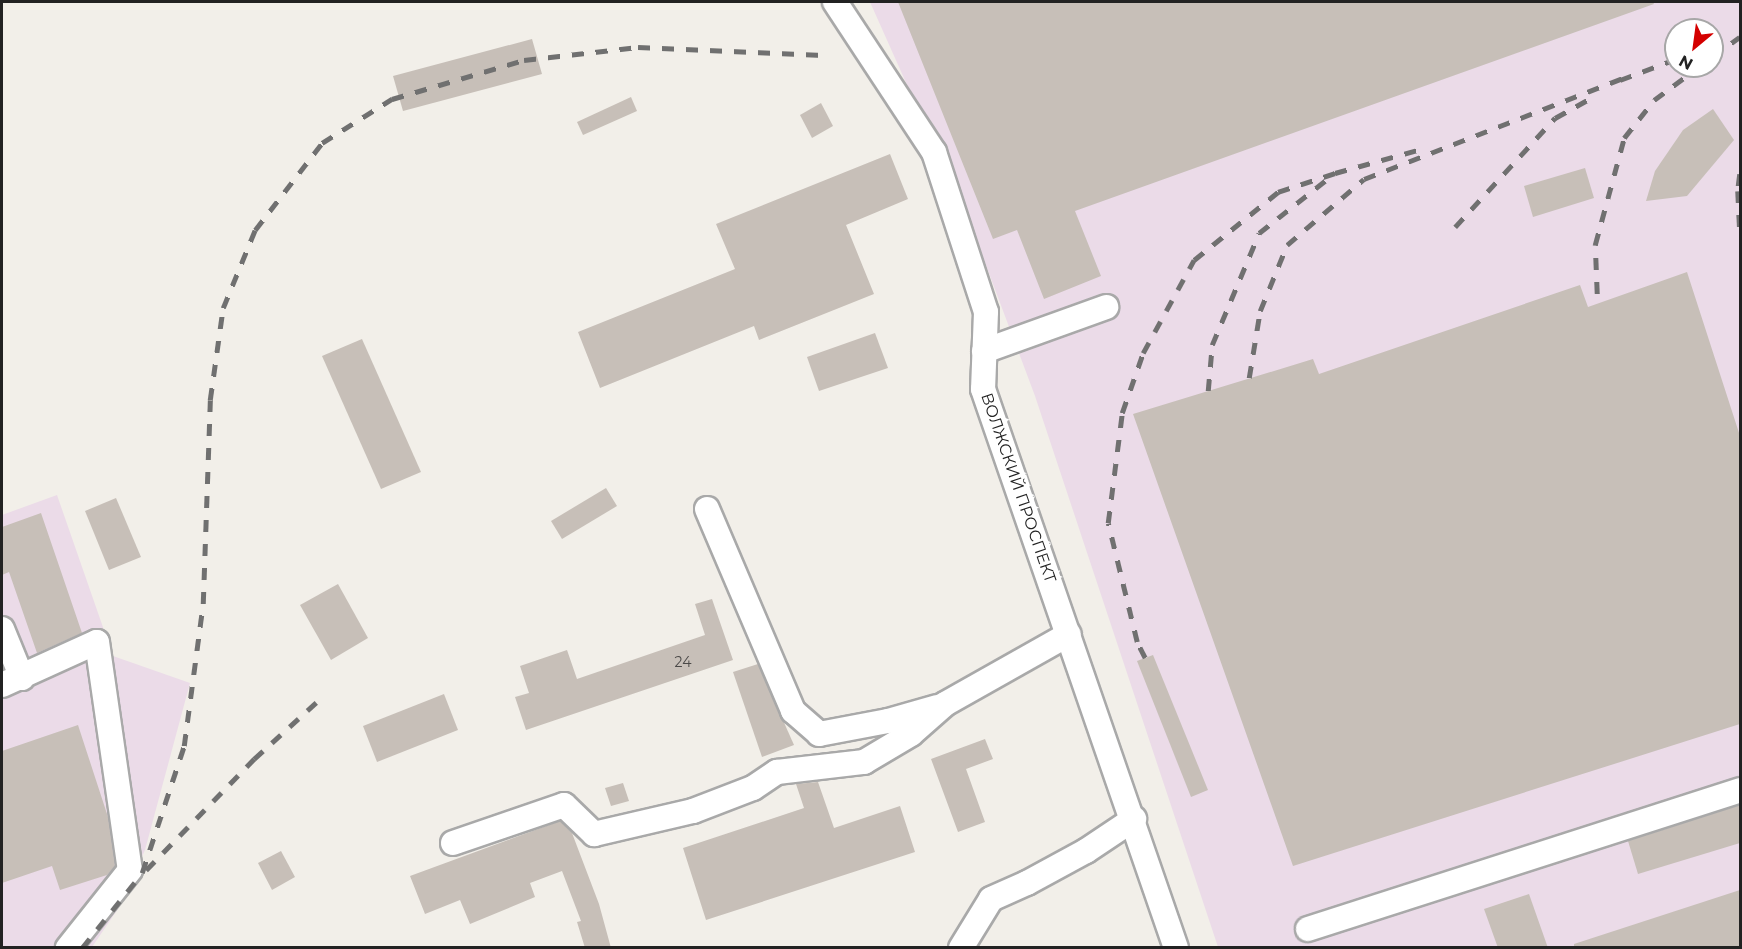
<!DOCTYPE html>
<html>
<head>
<meta charset="utf-8">
<style>
  body { margin:0 }
  #map { position:relative; width:1742px; height:949px; overflow:hidden; background:#f2efe9; font-family:Montserrat,sans-serif }
  div>[style] { position:absolute }
  .industrial>* { inset:0; background:#ebdbe8 }
  .building>* { inset:0; background:#c7bfb8 }
  .roads { filter:drop-shadow(2px 0 #a9a9a9) drop-shadow(-2px 0 #a9a9a9) drop-shadow(0 2px #a9a9a9) drop-shadow(0 -2px #a9a9a9) }
  .minor>* { height:24px; margin:-12px; padding:0 12px; transform-origin:12px; border-radius:12px; background:#fff }
  .rail>* { height:4.5px; margin-top:-2.25px; transform-origin:0; background:repeating-linear-gradient(90deg,#707070 0 12px,transparent 0 24px) }
  span { translate:-50% -50%; white-space:nowrap; text-align:center; line-height:1.15; -webkit-text-stroke:6px #fff; paint-order:stroke }
  .number-label { font-size:14px; color:#4b4948 }
  .number-label span { -webkit-text-stroke-width:0 }
  .street-label { font-size:16px; color:#222 }
  .frame { position:absolute; inset:0; border:3px solid #222; pointer-events:none }
  .north { position:absolute; left:1664px; top:18px; width:60px; height:60px; box-sizing:border-box; background:#fff; border:2px solid #a7a7a7; border-radius:50%; rotate:209deg; font-size:16px; font-weight:700; line-height:24px; text-align:center; color:#222 }
  .north::after { content:''; display:block; margin:auto; width:21px; height:27px; background:#d40000; clip-path:polygon(50% 0,100% 100%,50% 72%,0 100%) }
</style>
</head>
<body>
<div id="map">
  <div class="industrial">
    <i style="clip-path:polygon(evenodd,870px 2px,1740px 2px,1740px 947px,1218px 947px,1035px 396px,978px 244px,870px 2px,1676px 30px,1712px 30px,1712px 66px,1676px 66px,1676px 30px)"></i>
    <i style="clip-path:polygon(57px 495px,113px 656px,190px 683px,145px 850px,118px 909px,92px 947px,2px 948px,2px 515px)"></i>
  </div>
  <div class="building">
    <i style="clip-path:polygon(898px 2px,1653px 2px,1654px 4px,1075px 211px,1101px 276px,1044px 299px,1017px 230px,993px 239px)"></i>
    <i style="clip-path:polygon(532px 39px,542px 74px,403px 111px,393px 76px)"></i>
    <i style="clip-path:polygon(631px 97px,637px 111px,583px 135px,577px 122px)"></i>
    <i style="clip-path:polygon(821px 103px,833px 126px,812px 138px,800px 115px)"></i>
    <i style="clip-path:polygon(1713px 109px,1734px 140px,1687px 196px,1646px 201px,1655px 171px,1683px 130px)"></i>
    <i style="clip-path:polygon(890px 154px,908px 199px,846px 225px,874px 294px,759px 340px,754px 326px,600px 388px,578px 332px,735px 269px,716px 224px)"></i>
    <i style="clip-path:polygon(1585px 168px,1594px 198px,1533px 217px,1524px 186px)"></i>
    <i style="clip-path:polygon(1687px 272px,1740px 436px,1740px 724px,1293px 866px,1133px 414px,1313px 359px,1319px 374px,1580px 285px,1588px 307px)"></i>
    <i style="clip-path:polygon(875px 333px,888px 368px,819px 391px,807px 357px)"></i>
    <i style="clip-path:polygon(362px 339px,421px 472px,381px 489px,322px 356px)"></i>
    <i style="clip-path:polygon(606px 488px,617px 506px,562px 539px,551px 521px)"></i>
    <i style="clip-path:polygon(116px 498px,141px 557px,109px 570px,85px 511px)"></i>
    <i style="clip-path:polygon(41px 513px,82px 633px,37px 653px,9px 572px,2px 575px,2px 527px)"></i>
    <i style="clip-path:polygon(338px 584px,368px 638px,331px 660px,300px 605px)"></i>
    <i style="clip-path:polygon(712px 599px,733px 660px,526px 730px,515px 697px,529px 693px,520px 666px,567px 650px,577px 679px,705px 635px,695px 604px)"></i>
    <i style="clip-path:polygon(1153px 655px,1208px 790px,1191px 797px,1137px 661px)"></i>
    <i style="clip-path:polygon(758px 664px,794px 745px,762px 757px,733px 672px)"></i>
    <i style="clip-path:polygon(444px 694px,458px 730px,377px 762px,363px 726px)"></i>
    <i style="clip-path:polygon(78px 725px,108px 817px,115px 866px,107px 875px,60px 890px,52px 866px,2px 883px,2px 751px)"></i>
    <i style="clip-path:polygon(985px 739px,993px 759px,966px 769px,985px 822px,958px 832px,931px 759px)"></i>
    <i style="clip-path:polygon(818px 782px,834px 828px,900px 806px,915px 852px,706px 920px,683px 848px,804px 808px,796px 784px)"></i>
    <i style="clip-path:polygon(623px 783px,629px 801px,611px 806px,605px 788px)"></i>
    <i style="clip-path:polygon(1740px 805px,1740px 843px,1638px 874px,1628px 841px)"></i>
    <i style="clip-path:polygon(560px 821px,572px 833px,599px 904px,611px 948px,585px 948px,577px 922px,581px 921px,562px 871px,530px 883px,535px 897px,470px 924px,460px 900px,425px 914px,410px 876px)"></i>
    <i style="clip-path:polygon(281px 851px,295px 877px,272px 890px,258px 863px)"></i>
    <i style="clip-path:polygon(1740px 890px,1740px 948px,1574px 948px,1574px 944px)"></i>
    <i style="clip-path:polygon(1529px 894px,1548px 948px,1498px 948px,1484px 909px)"></i>
  </div>
  <div class="roads">
    <div class="minor">
      <i style="left:835px;top:2px;width:180px;rotate:56.6deg"></i>
      <i style="left:934px;top:152px;width:168px;rotate:72deg"></i>
      <i style="left:986px;top:312px;width:77px;rotate:92.2deg"></i>
      <i style="left:983px;top:389px;width:591px;rotate:70.95deg"></i>
      <i style="left:984px;top:351px;width:130px;rotate:-19.8deg"></i>
      <i style="left:707px;top:509px;width:220px;rotate:66.9deg"></i>
      <i style="left:793px;top:711px;width:35px;rotate:41deg"></i>
      <i style="left:819px;top:734px;width:70px;rotate:-10.7deg"></i>
      <i style="left:888px;top:721px;width:51px;rotate:-15.9deg"></i>
      <i style="left:2px;top:629px;width:53px;rotate:67.8deg"></i>
      <i style="left:2px;top:685px;width:104px;rotate:-24.4deg"></i>
      <i style="left:97px;top:642px;width:230px;rotate:81.8deg"></i>
      <i style="left:130px;top:870px;width:100px;rotate:128.5deg"></i>
      <i style="left:453px;top:843px;width:117px;rotate:-18.9deg"></i>
      <i style="left:564px;top:805px;width:42px;rotate:44deg"></i>
      <i style="left:594px;top:834px;width:102px;rotate:-13.1deg"></i>
      <i style="left:693px;top:811px;width:64px;rotate:-21deg"></i>
      <i style="left:753px;top:788px;width:29px;rotate:-34deg"></i>
      <i style="left:777px;top:772px;width:88px;rotate:-6.6deg"></i>
      <i style="left:864px;top:762px;width:55px;rotate:-30.8deg"></i>
      <i style="left:911px;top:734px;width:45px;rotate:-41.4deg"></i>
      <i style="left:945px;top:704px;width:142px;rotate:-29.4deg"></i>
      <i style="left:1308px;top:929px;width:454px;rotate:-17.8deg"></i>
      <i style="left:961px;top:948px;width:57px;rotate:-58.5deg"></i>
      <i style="left:991px;top:899px;width:39px;rotate:-24deg"></i>
      <i style="left:1027px;top:883px;width:67px;rotate:-28.5deg"></i>
      <i style="left:1086px;top:851px;width:58px;rotate:-33.7deg"></i>
    </div>
  </div>
  <div class="rail">
    <i style="left:1712px;top:57px;width:34px;rotate:-36deg"></i>
    <i style="left:1620px;top:80px;width:60px;rotate:-20.6deg"></i>
    <i style="left:1740px;top:174px;width:17px;rotate:97deg"></i>
    <i style="left:1738px;top:191px;width:42px;rotate:87.3deg"></i>
    <i style="left:1455px;top:227px;width:148px;rotate:-47.5deg"></i>
    <i style="left:1555px;top:118px;width:39px;rotate:-29deg"></i>
    <i style="left:1597px;top:294px;width:49px;rotate:-92.3deg"></i>
    <i style="left:1595px;top:245px;width:111px;rotate:-74.8deg"></i>
    <i style="left:1624px;top:138px;width:48px;rotate:-51.7deg"></i>
    <i style="left:1654px;top:100px;width:57px;rotate:-36.5deg"></i>
    <i style="left:1249px;top:378px;width:68px;rotate:-80.7deg"></i>
    <i style="left:1260px;top:311px;width:71px;rotate:-67.8deg"></i>
    <i style="left:1287px;top:245px;width:101px;rotate:-40.6deg"></i>
    <i style="left:1364px;top:179px;width:281px;rotate:-21.3deg"></i>
    <i style="left:1208px;top:391px;width:46px;rotate:-85deg"></i>
    <i style="left:1212px;top:345px;width:121px;rotate:-67.2deg"></i>
    <i style="left:1259px;top:233px;width:97px;rotate:-38.3deg"></i>
    <i style="left:1335px;top:173px;width:89px;rotate:-15.6deg"></i>
    <i style="left:1145px;top:658px;width:18px;rotate:-117deg"></i>
    <i style="left:1137px;top:642px;width:122px;rotate:-103.7deg"></i>
    <i style="left:1108px;top:523px;width:111px;rotate:-82.7deg"></i>
    <i style="left:1122px;top:413px;width:64px;rotate:-70.7deg"></i>
    <i style="left:1143px;top:353px;width:106px;rotate:-61.3deg"></i>
    <i style="left:1194px;top:260px;width:108px;rotate:-39deg"></i>
    <i style="left:1278px;top:192px;width:60px;rotate:-18.4deg"></i>
    <i style="left:146px;top:870px;width:155px;rotate:-45.8deg"></i>
    <i style="left:254px;top:759px;width:91px;rotate:-42.3deg"></i>
    <i style="left:82px;top:948px;width:96px;rotate:-51.3deg"></i>
    <i style="left:142px;top:873px;width:134px;rotate:-71.7deg"></i>
    <i style="left:184px;top:746px;width:143px;rotate:-82.4deg"></i>
    <i style="left:203px;top:604px;width:204px;rotate:-88deg"></i>
    <i style="left:210px;top:400px;width:93px;rotate:-82deg"></i>
    <i style="left:223px;top:308px;width:84px;rotate:-67.7deg"></i>
    <i style="left:255px;top:230px;width:110px;rotate:-52.4deg"></i>
    <i style="left:322px;top:143px;width:83px;rotate:-32.2deg"></i>
    <i style="left:392px;top:99px;width:138px;rotate:-16.5deg"></i>
    <i style="left:524px;top:60px;width:115px;rotate:-6.5deg"></i>
    <i style="left:638px;top:47px;width:185px;rotate:2.5deg"></i>
  </div>
  <div class="number-label">
    <span style="left:683px;top:662px">24</span>
  </div>
  <div class="street-label">
    <span style="left:1018px;top:488px;rotate:71deg">ВОЛЖСКИЙ ПРОСПЕКТ</span>
  </div>
  <div class="frame"></div>
  <div class="north">N</div>
</div>
</body>
</html>
